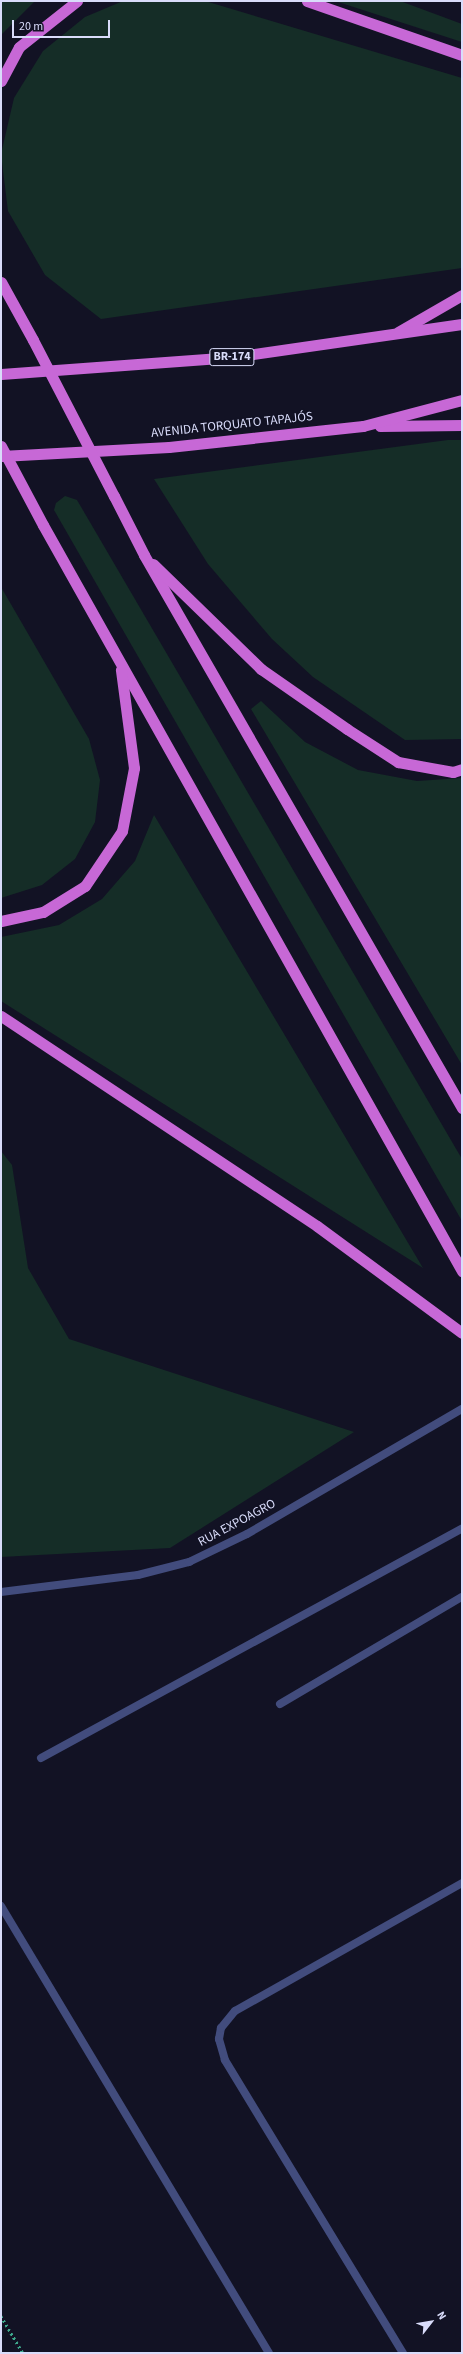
<!DOCTYPE html>
<html>
<head>
<meta charset="utf-8">
<style>
  body { margin:0 }
  #map { position:relative; width:463px; height:2354px; overflow:hidden; background:#121224; font-family:"Source Sans 3",sans-serif }
  div>[style] { position:absolute }
  .green>* { inset:0; background:#152d27 }
  .path>* { height:2.5px; margin-top:-1.25px; transform-origin:0; background:repeating-linear-gradient(90deg,#3ea98d 0 2px,transparent 0 5px) }
  .service>* { height:8px; margin:-4px; padding:0 4px; transform-origin:4px; border-radius:4px; background:#424c7d }
  .minor>* { height:8px; margin:-4px; padding:0 4px; transform-origin:4px; border-radius:4px; background:#424c7d }
  .trunk>* { height:11px; margin:-5.5px; padding:0 5.5px; transform-origin:5.5px; border-radius:5.5px; background:#c768d6 }
  .trunk-bridge>* { height:11px; margin:-5.5px; padding:0 5.5px; transform-origin:5.5px; border-radius:5.5px; background:#c768d6 }
  span { translate:-50% -50%; white-space:nowrap; text-align:center; line-height:1.15; -webkit-text-stroke:3px #121224; paint-order:stroke }
  .shield-label span { padding:1px 3px; background:#121224; border:1px solid; border-radius:3px; -webkit-text-stroke-width:0 }
  .shield-label { font-size:12px; color:#d9dcfa; font-weight:700 }
  .street-label { font-size:13px; color:#d9dcfa }
  .frame { position:absolute; inset:0; border:2px solid #d9dcfa; pointer-events:none }
  .north { position:absolute; left:411px; top:2302px; width:40px; height:40px; -webkit-text-stroke:3px #121224; paint-order:stroke; rotate:59deg; font-size:11px; font-weight:700; line-height:16px; text-align:center; color:#d9dcfa }
  .north::after { content:''; display:block; margin:auto; width:14px; height:18px; background:#d9dcfa; clip-path:polygon(50% 0,100% 100%,50% 72%,0 100%) }
  .scale { position:absolute; left:12px; top:20px; width:98px; height:18px; box-sizing:border-box; border:2px solid #d9dcfa; border-top:0; padding-left:5px; font-size:12px; line-height:14px; white-space:nowrap; color:#d9dcfa; -webkit-text-stroke:3px #121224; paint-order:stroke }
</style>
</head>
<body>
<div id="map">
  <div class="green">
    <i style="clip-path:polygon(1px 1px,35px 1px,1px 35px)"></i>
    <i style="clip-path:polygon(123px 1px,205px 1px,462px 78px,462px 268px,101px 319px,45px 275px,8px 211px,1px 154px,14px 98px,43px 51px,85px 17px)"></i>
    <i style="clip-path:polygon(335px 1px,400px 1px,462px 24px,462px 42px)"></i>
    <i style="clip-path:polygon(448px 440px,462px 440px,462px 739px,405px 740px,313px 677px,272px 639px,208px 564px,154px 479px)"></i>
    <i style="clip-path:polygon(65px 496px,77px 500px,462px 1159px,462px 1221px,54px 510px,56px 503px)"></i>
    <i style="clip-path:polygon(1px 587px,89px 739px,100px 780px,95px 822px,75px 859px,42px 885px,1px 898px)"></i>
    <i style="clip-path:polygon(261px 701px,305px 742px,358px 770px,417px 781px,462px 778px,462px 1065px,251px 709px)"></i>
    <i style="clip-path:polygon(154px 815px,423px 1268px,1px 1001px,1px 937px,59px 925px,102px 899px,135px 861px)"></i>
    <i style="clip-path:polygon(1px 1151px,12px 1165px,28px 1268px,69px 1339px,354px 1432px,170px 1548px,1px 1557px)"></i>
  </div>
  <div class="path">
    <i style="left:1px;top:2316px;width:43px;rotate:59.3deg"></i>
  </div>
  <div class="service">
    <i style="left:280px;top:1704px;width:211px;rotate:-30.5deg"></i>
    <i style="left:41px;top:1758px;width:480px;rotate:-28.6deg"></i>
    <i style="left:1px;top:1906px;width:521px;rotate:59.06deg"></i>
    <i style="left:403px;top:2353px;width:343px;rotate:-121.3deg"></i>
    <i style="left:225px;top:2060px;width:22px;rotate:-106deg"></i>
    <i style="left:219px;top:2039px;width:11px;rotate:-80deg"></i>
    <i style="left:221px;top:2028px;width:22px;rotate:-51deg"></i>
    <i style="left:235px;top:2011px;width:261px;rotate:-29.4deg"></i>
  </div>
  <div class="minor">
    <i style="left:1px;top:1592px;width:138px;rotate:-7.1deg"></i>
    <i style="left:138px;top:1575px;width:53px;rotate:-14.3deg"></i>
    <i style="left:189px;top:1562px;width:64px;rotate:-25.8deg"></i>
    <i style="left:247px;top:1534px;width:249px;rotate:-30.2deg"></i>
  </div>
  <div class="trunk">
    <i style="left:307px;top:1px;width:164px;rotate:19.2deg"></i>
    <i style="left:1px;top:81px;width:38px;rotate:-62deg"></i>
    <i style="left:19px;top:47px;width:74px;rotate:-38.4deg"></i>
    <i style="left:1px;top:282px;width:66px;rotate:61.1deg"></i>
    <i style="left:398px;top:332px;width:74px;rotate:-30deg"></i>
    <i style="left:1px;top:374px;width:233px;rotate:-4.2deg"></i>
    <i style="left:233px;top:357px;width:231px;rotate:-8.2deg"></i>
    <i style="left:380px;top:426px;width:82px;rotate:-0.7deg"></i>
    <i style="left:1px;top:456px;width:168px;rotate:-3.1deg"></i>
    <i style="left:169px;top:447px;width:195px;rotate:-6.2deg"></i>
    <i style="left:363px;top:426px;width:102px;rotate:-14.7deg"></i>
    <i style="left:114px;top:496px;width:66px;rotate:63deg"></i>
    <i style="left:144px;top:555px;width:638px;rotate:60.1deg"></i>
    <i style="left:43px;top:525px;width:856px;rotate:60.68deg"></i>
    <i style="left:153px;top:564px;width:151px;rotate:44.2deg"></i>
    <i style="left:261px;top:669px;width:105px;rotate:34.9deg"></i>
    <i style="left:347px;top:729px;width:61px;rotate:32.9deg"></i>
    <i style="left:398px;top:762px;width:56px;rotate:10.3deg"></i>
    <i style="left:453px;top:772px;width:9px;rotate:-18deg"></i>
    <i style="left:1px;top:921px;width:43px;rotate:-12.1deg"></i>
    <i style="left:43px;top:912px;width:49px;rotate:-31.8deg"></i>
    <i style="left:85px;top:886px;width:66px;rotate:-56.1deg"></i>
    <i style="left:122px;top:831px;width:64px;rotate:-79.2deg"></i>
    <i style="left:134px;top:768px;width:99px;rotate:-97.6deg"></i>
    <i style="left:1px;top:1016px;width:379px;rotate:33.6deg"></i>
    <i style="left:317px;top:1226px;width:180px;rotate:36.4deg"></i>
  </div>
  <div class="trunk-bridge">
    <i style="left:33px;top:340px;width:176px;rotate:62.6deg"></i>
    <i style="left:1px;top:446px;width:89px;rotate:62deg"></i>
  </div>
  <div class="shield-label">
    <span style="left:232px;top:357px">BR-174</span>
  </div>
  <div class="street-label">
    <span style="left:232px;top:425px;rotate:-6deg">AVENIDA TORQUATO TAPAJÓS</span>
    <span style="left:237px;top:1523px;rotate:-28deg">RUA EXPOAGRO</span>
  </div>
  <div class="frame"></div>
  <div class="north">N</div>
  <div class="scale">20 m</div>
</div>
</body>
</html>
